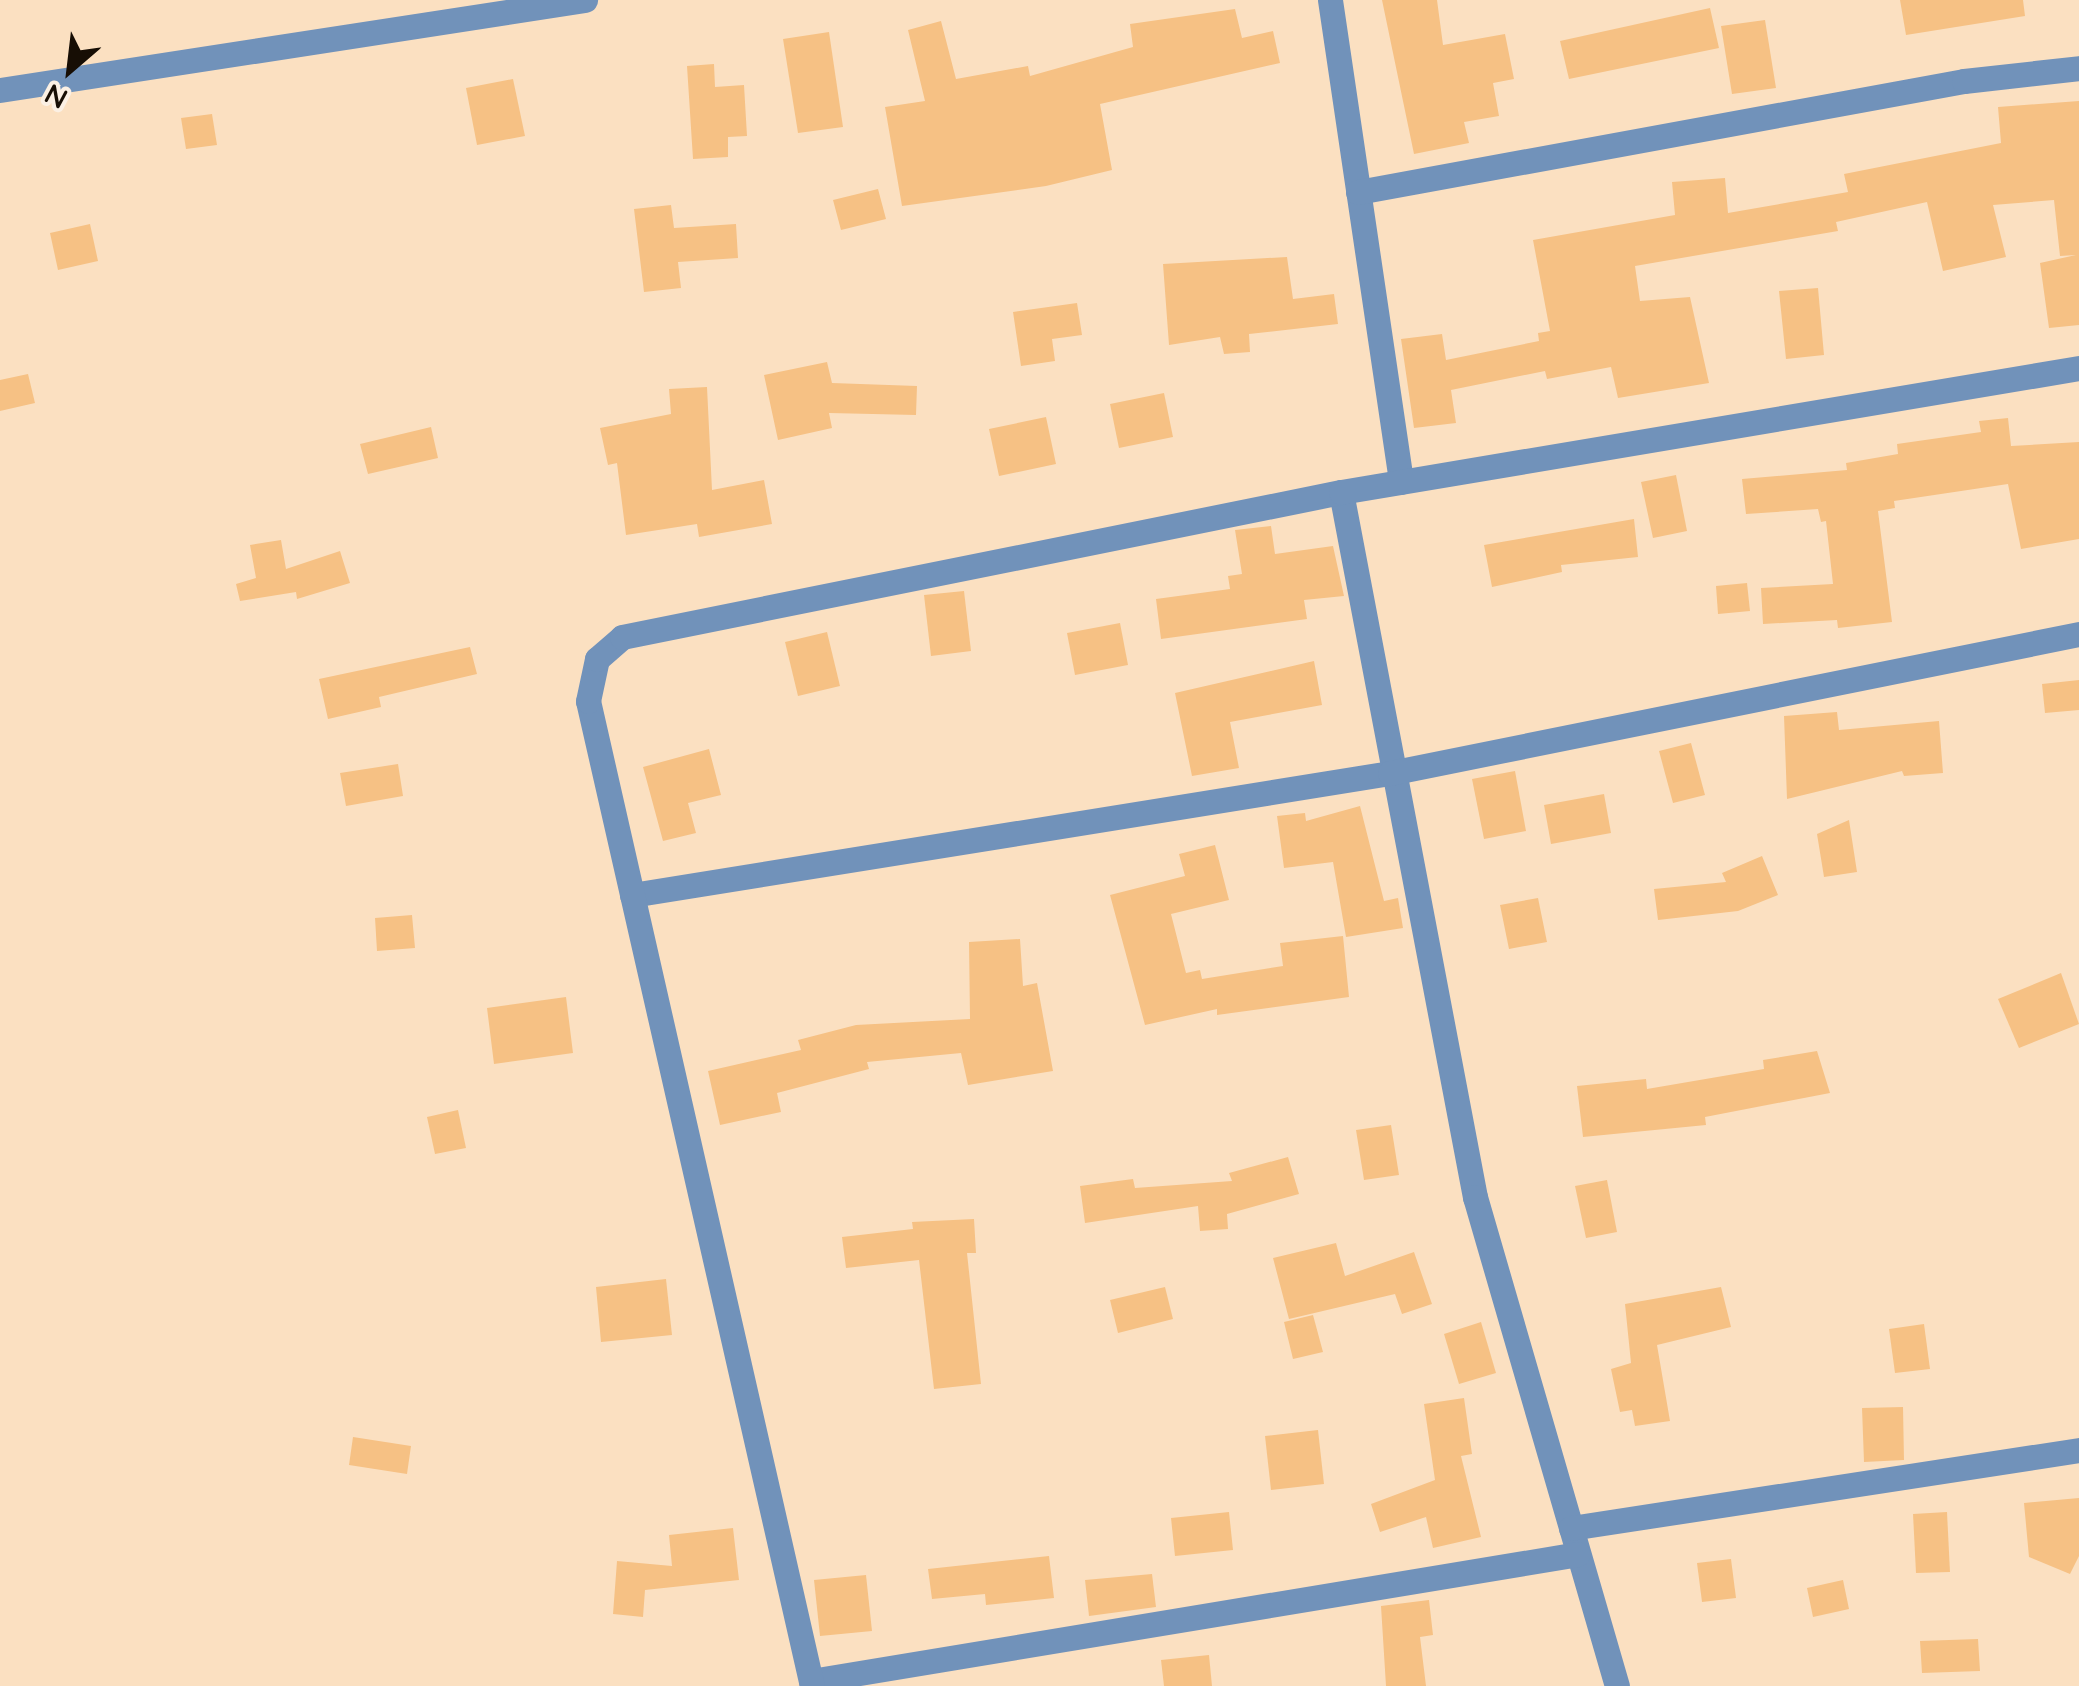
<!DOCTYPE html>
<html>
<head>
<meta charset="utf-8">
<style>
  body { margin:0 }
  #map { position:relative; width:2079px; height:1686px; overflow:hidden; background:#fbe0c1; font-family:Quicksand,sans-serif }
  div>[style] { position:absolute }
  .building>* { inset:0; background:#f6c184 }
  .minor>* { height:25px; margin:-12.5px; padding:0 12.5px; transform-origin:12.5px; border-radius:12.5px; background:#7192ba }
  .tertiary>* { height:25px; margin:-12.5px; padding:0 12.5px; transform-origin:12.5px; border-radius:12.5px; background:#7192ba }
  span { translate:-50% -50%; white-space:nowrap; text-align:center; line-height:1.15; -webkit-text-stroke:8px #fbf0e4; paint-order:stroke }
  .north { position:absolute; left:20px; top:20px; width:100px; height:100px; -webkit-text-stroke:8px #fbf0e4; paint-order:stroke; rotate:208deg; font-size:28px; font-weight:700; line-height:40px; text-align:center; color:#170e05 }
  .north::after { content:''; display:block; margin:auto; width:35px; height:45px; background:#170e05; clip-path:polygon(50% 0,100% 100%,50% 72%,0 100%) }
</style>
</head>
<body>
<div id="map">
  <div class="building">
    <i style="clip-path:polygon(1382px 0,1437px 0,1443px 45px,1505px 34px,1514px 79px,1493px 83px,1499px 116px,1464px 122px,1469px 143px,1414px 154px)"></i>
    <i style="clip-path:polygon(1900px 0,2023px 0,2025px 16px,1906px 35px)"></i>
    <i style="clip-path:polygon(1710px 8px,1719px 48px,1569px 79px,1560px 41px)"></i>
    <i style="clip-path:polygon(1235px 9px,1242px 38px,1273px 31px,1280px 63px,1100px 104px,1112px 170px,1046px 186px,902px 206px,885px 107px,925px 101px,908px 30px,941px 21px,956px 79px,1028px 66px,1030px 76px,1133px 47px,1130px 24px)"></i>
    <i style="clip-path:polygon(1765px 20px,1776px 88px,1732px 94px,1721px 26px)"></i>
    <i style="clip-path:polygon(829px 32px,843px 127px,798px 133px,783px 39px)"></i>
    <i style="clip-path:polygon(714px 64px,715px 87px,744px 85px,747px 136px,728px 137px,728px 157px,693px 159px,687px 66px)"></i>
    <i style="clip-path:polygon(513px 79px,525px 136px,477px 145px,466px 88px)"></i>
    <i style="clip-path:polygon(2079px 101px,2079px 325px,2049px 328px,2040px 263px,2076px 255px,2060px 256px,2054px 200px,1993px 205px,2006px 257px,1943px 271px,1927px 202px,1836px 222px,1838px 231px,1635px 266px,1640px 301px,1690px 297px,1709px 383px,1618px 398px,1611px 367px,1547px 379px,1545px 371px,1451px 390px,1456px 423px,1414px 428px,1401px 339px,1442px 334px,1446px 360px,1539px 341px,1538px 333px,1550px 331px,1533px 240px,1675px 215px,1672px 182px,1725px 178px,1728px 213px,1848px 192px,1844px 174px,2001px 143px,1998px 107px)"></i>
    <i style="clip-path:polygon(212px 114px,217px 145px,186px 149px,181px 118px)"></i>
    <i style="clip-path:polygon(878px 189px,886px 219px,841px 230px,833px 200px)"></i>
    <i style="clip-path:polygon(671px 205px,674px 228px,736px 224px,738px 258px,678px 262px,681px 288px,644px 292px,634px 209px)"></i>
    <i style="clip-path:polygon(90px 224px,98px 261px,58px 270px,50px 233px)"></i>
    <i style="clip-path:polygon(1287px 257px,1293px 299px,1334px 294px,1338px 324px,1249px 334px,1250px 352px,1224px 354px,1220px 337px,1169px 345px,1163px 264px)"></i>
    <i style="clip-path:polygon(1818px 288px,1824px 355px,1786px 359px,1779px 291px)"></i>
    <i style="clip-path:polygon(1077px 303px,1082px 335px,1052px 339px,1055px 361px,1021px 366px,1013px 312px)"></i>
    <i style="clip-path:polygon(827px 362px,832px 383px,917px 386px,916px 415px,829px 413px,832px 428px,778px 440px,764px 375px)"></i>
    <i style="clip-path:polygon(28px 374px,35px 403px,0 411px,0 380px)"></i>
    <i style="clip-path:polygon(707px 387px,712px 490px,764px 480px,772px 524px,699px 537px,697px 524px,626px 535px,617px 463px,608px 465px,600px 428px,671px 414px,669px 389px)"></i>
    <i style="clip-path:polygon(1164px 393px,1173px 437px,1119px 448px,1110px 404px)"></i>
    <i style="clip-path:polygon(1046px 417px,1056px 464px,999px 476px,989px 429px)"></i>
    <i style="clip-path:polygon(2008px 418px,2011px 446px,2079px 442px,2079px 539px,2021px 549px,2008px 484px,1894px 501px,1895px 508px,1878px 511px,1892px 622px,1838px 628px,1837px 620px,1763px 624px,1761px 588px,1833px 584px,1826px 521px,1821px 522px,1818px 509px,1746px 514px,1742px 479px,1847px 470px,1846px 463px,1898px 454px,1897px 444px,1981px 432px,1979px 421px)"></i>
    <i style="clip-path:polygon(431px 427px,438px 458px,368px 474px,360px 444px)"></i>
    <i style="clip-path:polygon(1676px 475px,1687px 531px,1653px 538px,1641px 482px)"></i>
    <i style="clip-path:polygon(1634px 519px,1638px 557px,1561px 565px,1562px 572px,1492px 587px,1484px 545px)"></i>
    <i style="clip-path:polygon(1271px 526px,1275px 554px,1333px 546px,1344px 596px,1304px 600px,1307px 619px,1161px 639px,1156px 599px,1230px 589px,1228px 576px,1242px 574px,1235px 530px)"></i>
    <i style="clip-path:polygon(281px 540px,286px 569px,340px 551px,350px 583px,297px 599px,296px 592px,240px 601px,236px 584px,256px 578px,250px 545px)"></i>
    <i style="clip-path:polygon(1747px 583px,1750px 611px,1718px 614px,1716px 586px)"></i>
    <i style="clip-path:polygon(964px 591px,971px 651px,931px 656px,924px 595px)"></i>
    <i style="clip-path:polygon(1120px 623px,1128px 665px,1075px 675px,1067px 633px)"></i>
    <i style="clip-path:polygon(827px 632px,840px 686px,798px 696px,785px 642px)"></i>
    <i style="clip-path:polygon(470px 647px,477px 674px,379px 697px,381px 707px,328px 719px,319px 679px)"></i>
    <i style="clip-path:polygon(1314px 661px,1322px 705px,1230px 722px,1239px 768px,1192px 776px,1175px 693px)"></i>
    <i style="clip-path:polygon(2079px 680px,2079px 710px,2045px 713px,2042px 684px)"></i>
    <i style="clip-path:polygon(1837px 712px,1839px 730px,1939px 721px,1943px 773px,1904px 776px,1902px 771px,1787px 799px,1784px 716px)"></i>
    <i style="clip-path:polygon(1691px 743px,1705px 795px,1673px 803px,1659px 751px)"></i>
    <i style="clip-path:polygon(709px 749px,721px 795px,688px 803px,696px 833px,663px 841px,643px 767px)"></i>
    <i style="clip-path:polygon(398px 764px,403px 796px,346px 806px,340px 773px)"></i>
    <i style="clip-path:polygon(1515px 771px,1526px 831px,1484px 839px,1472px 779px)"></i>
    <i style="clip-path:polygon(1604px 794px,1611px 833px,1551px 844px,1544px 805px)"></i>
    <i style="clip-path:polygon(1360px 806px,1384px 901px,1398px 898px,1403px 928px,1346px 937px,1333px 862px,1284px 868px,1277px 816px,1305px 813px,1306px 821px)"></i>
    <i style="clip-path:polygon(1849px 820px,1857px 872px,1824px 877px,1817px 834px)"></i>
    <i style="clip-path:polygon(1215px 845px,1229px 900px,1171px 914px,1186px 973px,1200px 970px,1202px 979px,1283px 966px,1280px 943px,1343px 936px,1349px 997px,1217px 1015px,1217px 1009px,1145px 1025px,1110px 895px,1185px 876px,1179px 854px)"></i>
    <i style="clip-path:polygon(1762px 856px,1778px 895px,1738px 911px,1658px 920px,1654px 889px,1726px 882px,1722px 873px)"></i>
    <i style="clip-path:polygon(1538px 898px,1547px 942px,1509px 949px,1500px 905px)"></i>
    <i style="clip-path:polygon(412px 915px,415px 948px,377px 951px,375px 918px)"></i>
    <i style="clip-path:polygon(1020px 939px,1023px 986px,1037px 983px,1053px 1071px,968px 1085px,961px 1053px,867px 1062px,869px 1069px,777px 1093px,781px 1112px,720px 1125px,708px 1071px,801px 1050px,798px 1040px,856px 1025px,970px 1019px,969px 942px)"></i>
    <i style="clip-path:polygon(2061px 973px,2079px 1024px,2019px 1048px,1998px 999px)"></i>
    <i style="clip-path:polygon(566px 997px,573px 1053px,494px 1064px,487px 1008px)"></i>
    <i style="clip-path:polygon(1817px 1051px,1830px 1093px,1705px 1117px,1706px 1125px,1583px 1137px,1577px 1086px,1646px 1079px,1647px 1089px,1764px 1069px,1763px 1060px)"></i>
    <i style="clip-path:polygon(458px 1110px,466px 1148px,435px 1154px,427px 1117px)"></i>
    <i style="clip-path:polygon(1391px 1125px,1399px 1175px,1364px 1180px,1356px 1130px)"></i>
    <i style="clip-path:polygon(1288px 1157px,1299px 1194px,1227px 1214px,1228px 1229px,1200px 1231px,1198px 1206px,1085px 1223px,1080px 1186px,1133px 1179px,1135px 1188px,1232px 1181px,1229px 1173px)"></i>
    <i style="clip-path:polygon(1607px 1180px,1617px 1232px,1586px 1238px,1575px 1186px)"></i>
    <i style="clip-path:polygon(974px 1219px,976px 1253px,967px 1253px,981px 1384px,934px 1389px,919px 1260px,846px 1268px,842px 1237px,913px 1229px,912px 1222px)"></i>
    <i style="clip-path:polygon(1336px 1243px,1345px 1276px,1414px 1252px,1432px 1304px,1402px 1314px,1395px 1294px,1289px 1319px,1273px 1258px)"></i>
    <i style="clip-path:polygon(666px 1279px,672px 1335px,601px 1342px,596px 1287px)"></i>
    <i style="clip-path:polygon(1165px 1287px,1173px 1319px,1118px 1333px,1110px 1300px)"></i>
    <i style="clip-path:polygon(1721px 1287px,1731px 1327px,1657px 1345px,1670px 1421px,1635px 1426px,1632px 1410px,1620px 1412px,1611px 1369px,1631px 1363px,1625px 1304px)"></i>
    <i style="clip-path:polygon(1313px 1315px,1323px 1352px,1293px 1359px,1284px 1322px)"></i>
    <i style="clip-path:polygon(1481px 1322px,1496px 1373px,1459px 1384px,1444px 1334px)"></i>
    <i style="clip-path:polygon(1924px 1324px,1930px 1369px,1895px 1373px,1889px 1329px)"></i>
    <i style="clip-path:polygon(1464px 1398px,1472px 1454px,1461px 1456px,1481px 1537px,1433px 1548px,1426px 1517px,1380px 1532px,1371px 1504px,1435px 1480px,1424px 1404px)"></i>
    <i style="clip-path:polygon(1903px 1407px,1904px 1460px,1864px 1462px,1862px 1408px)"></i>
    <i style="clip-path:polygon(1318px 1430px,1324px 1484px,1271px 1490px,1265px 1436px)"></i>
    <i style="clip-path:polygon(353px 1437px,411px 1446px,407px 1474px,349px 1465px)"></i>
    <i style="clip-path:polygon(2079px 1498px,2079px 1556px,2070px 1574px,2029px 1557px,2024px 1503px)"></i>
    <i style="clip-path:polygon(1229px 1512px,1233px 1550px,1175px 1556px,1171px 1518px)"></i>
    <i style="clip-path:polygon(1947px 1512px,1950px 1572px,1916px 1573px,1913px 1514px)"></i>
    <i style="clip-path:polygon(733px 1528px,739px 1580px,645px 1590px,643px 1617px,613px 1614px,617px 1561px,672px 1566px,669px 1535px)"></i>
    <i style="clip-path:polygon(1049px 1556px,1054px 1598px,986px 1605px,985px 1594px,932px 1599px,928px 1569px)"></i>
    <i style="clip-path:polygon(1731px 1559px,1736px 1598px,1702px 1602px,1697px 1563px)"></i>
    <i style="clip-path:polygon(1152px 1574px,1156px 1607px,1089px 1616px,1085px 1580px)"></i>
    <i style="clip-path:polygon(866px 1575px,872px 1631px,820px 1636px,814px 1580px)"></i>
    <i style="clip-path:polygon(1843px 1580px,1849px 1609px,1813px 1617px,1807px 1588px)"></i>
    <i style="clip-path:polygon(1429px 1600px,1433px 1635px,1420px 1637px,1426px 1686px,1386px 1686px,1381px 1606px)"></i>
    <i style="clip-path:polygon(1978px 1639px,1980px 1671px,1922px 1673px,1920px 1641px)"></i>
    <i style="clip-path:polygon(1209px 1655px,1212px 1686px,1164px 1686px,1161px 1660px)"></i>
  </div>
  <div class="minor">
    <i style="left:1330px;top:0;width:487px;rotate:81.6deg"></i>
    <i style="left:1358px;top:192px;width:616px;rotate:-10.38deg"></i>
    <i style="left:1964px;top:81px;width:116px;rotate:-6.4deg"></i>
    <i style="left:1341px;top:492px;width:718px;rotate:79.24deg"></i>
    <i style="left:1475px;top:1197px;width:509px;rotate:73.81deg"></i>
    <i style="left:632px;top:895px;width:768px;rotate:-9.14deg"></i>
    <i style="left:1390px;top:773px;width:703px;rotate:-11.41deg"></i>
    <i style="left:1571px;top:1528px;width:514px;rotate:-8.73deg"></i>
    <i style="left:811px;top:1681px;width:777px;rotate:-9.4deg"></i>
    <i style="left:812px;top:1686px;width:1010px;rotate:-102.81deg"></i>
    <i style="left:588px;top:701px;width:43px;rotate:-77.9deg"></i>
    <i style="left:597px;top:659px;width:33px;rotate:-41deg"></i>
    <i style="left:622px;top:637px;width:733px;rotate:-11.4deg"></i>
    <i style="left:1341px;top:492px;width:748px;rotate:-9.54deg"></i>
  </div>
  <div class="tertiary">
    <i style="left:0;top:90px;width:592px;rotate:-8.75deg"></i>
  </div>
  <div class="north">N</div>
</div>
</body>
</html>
